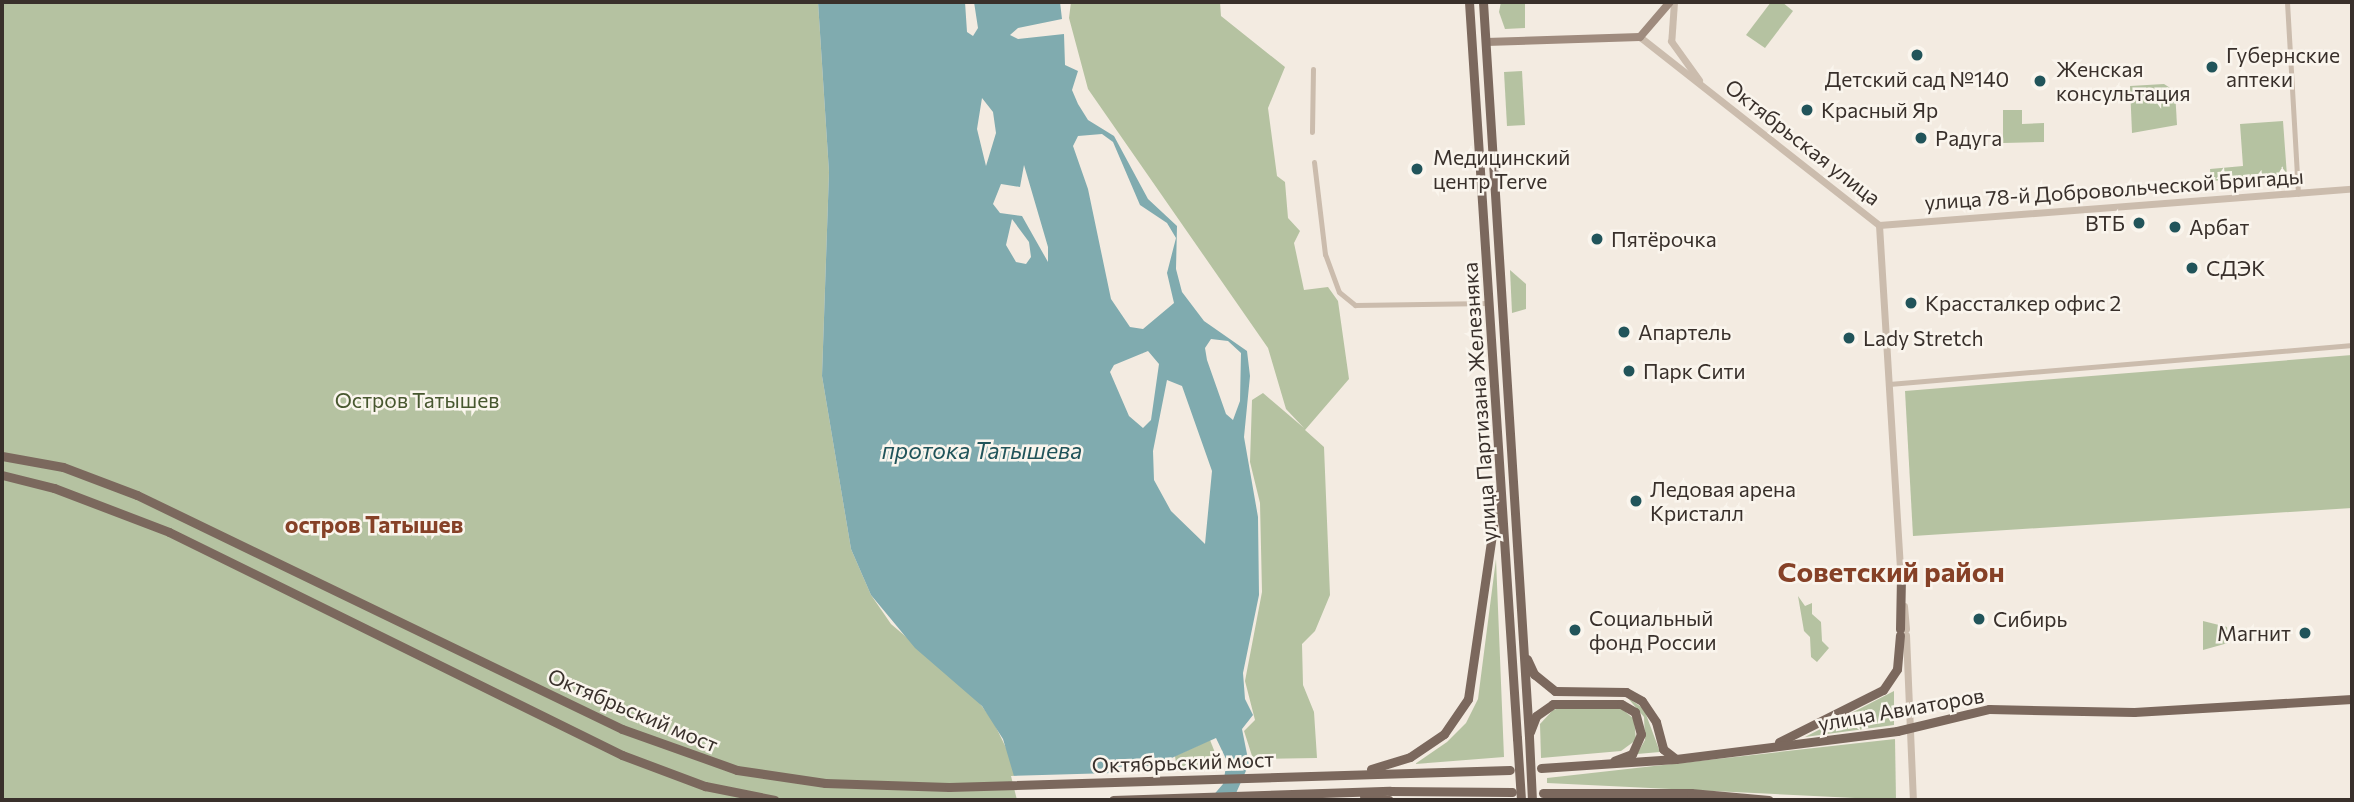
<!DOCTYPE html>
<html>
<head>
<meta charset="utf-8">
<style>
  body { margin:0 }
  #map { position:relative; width:2354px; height:802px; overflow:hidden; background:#f3ebe1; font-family:Commissioner,sans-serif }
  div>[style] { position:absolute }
  .green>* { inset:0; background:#b5c2a1 }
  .water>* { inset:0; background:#80abaf }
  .pier>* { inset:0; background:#f3ebe1 }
  .minor>* { height:5px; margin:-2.5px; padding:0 2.5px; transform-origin:2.5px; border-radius:2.5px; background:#cbbcad }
  .tertiary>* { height:7px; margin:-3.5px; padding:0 3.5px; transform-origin:3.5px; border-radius:3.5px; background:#cbbcad }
  .secondary>* { height:8px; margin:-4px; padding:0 4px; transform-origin:4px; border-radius:4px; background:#9f8b7e }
  .primary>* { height:9px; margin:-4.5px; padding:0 4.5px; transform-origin:4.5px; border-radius:4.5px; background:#7b685d }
  .primary-bridge>* { height:9px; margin:-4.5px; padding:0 4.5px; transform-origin:4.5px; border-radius:4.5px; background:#7b685d }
  .dots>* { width:19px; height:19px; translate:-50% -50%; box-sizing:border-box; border:4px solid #faf5ed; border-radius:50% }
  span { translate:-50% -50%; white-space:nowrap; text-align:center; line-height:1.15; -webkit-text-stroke:5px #faf5ed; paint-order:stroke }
  .poi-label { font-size:21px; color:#39302b }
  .left { translate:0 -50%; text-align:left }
  .right { translate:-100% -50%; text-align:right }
  .street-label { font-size:21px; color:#39302b }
  .park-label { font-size:21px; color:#47572f }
  .water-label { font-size:23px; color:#21545a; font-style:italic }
  .neighbourhood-label { font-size:23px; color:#864127; font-weight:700 }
  .district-label { font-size:28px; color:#864127; font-weight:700 }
  .frame { position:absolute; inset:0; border:4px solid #39302b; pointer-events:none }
</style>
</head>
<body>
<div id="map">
  <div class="green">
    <i style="clip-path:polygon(2px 2px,818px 2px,829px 172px,822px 376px,851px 549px,871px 595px,891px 624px,972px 693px,993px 721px,1010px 756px,1021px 800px,2px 800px)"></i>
    <i style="clip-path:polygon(1071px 2px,1220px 2px,1221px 16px,1285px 67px,1268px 108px,1277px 176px,1285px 182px,1288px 218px,1300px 231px,1294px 243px,1304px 290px,1328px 287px,1338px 301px,1349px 379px,1305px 430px,1324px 447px,1330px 595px,1315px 631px,1302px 644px,1303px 685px,1314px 712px,1317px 758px,1253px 759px,1244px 731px,1255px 720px,1245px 681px,1262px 592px,1260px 503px,1250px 462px,1252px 400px,1263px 393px,1304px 428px,1286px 409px,1268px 348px,1088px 89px,1069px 18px)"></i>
    <i style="clip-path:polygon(1501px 2px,1525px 2px,1525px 28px,1505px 29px,1499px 12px)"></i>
    <i style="clip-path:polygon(1771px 2px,1782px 2px,1793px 11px,1765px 48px,1746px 35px)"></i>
    <i style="clip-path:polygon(1522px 71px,1525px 125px,1507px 126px,1504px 72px)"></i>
    <i style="clip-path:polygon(2164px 84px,2175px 91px,2177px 125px,2132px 133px,2130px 86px)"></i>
    <i style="clip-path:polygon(2003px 110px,2022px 110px,2022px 124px,2044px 123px,2044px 142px,2003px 143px)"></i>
    <i style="clip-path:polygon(2283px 121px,2287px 176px,2211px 181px,2210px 169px,2243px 166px,2240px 124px)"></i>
    <i style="clip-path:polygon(1510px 270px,1526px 284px,1526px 309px,1512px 313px)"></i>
    <i style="clip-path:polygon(2352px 355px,2352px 508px,1913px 536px,1905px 391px)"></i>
    <i style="clip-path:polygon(1496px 559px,1504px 757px,1415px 764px,1447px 742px,1466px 723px,1478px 699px)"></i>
    <i style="clip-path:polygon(1798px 596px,1805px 606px,1812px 603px,1812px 614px,1821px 622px,1822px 641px,1829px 648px,1817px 662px,1811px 657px,1810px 637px,1804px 631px)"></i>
    <i style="clip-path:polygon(2203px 621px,2227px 627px,2228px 643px,2203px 650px)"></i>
    <i style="clip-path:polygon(1894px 691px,1894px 725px,1805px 737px)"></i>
    <i style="clip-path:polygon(1627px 697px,1644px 709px,1660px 752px,1637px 754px,1645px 740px,1644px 717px)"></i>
    <i style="clip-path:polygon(1563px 707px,1622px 709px,1634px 719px,1636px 740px,1621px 751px,1541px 758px,1540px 724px,1553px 710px)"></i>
    <i style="clip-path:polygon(1895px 739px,1896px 800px,1547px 783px,1547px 778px)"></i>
    <i style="clip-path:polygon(1210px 740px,1221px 768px,1181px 769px,1176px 763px,1175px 756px)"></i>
  </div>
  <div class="water">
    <i style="clip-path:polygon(evenodd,818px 2px,965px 2px,967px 32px,973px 36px,978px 28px,974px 2px,1060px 2px,1062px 19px,1018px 28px,1010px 35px,1018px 39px,1064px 34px,1065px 65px,1078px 71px,1072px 90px,1078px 104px,1088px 120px,1114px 136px,1148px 199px,1177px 226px,1176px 269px,1182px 292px,1204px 321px,1247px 351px,1250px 376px,1244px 437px,1258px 517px,1259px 595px,1243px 673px,1245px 699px,1253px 715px,1242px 729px,1249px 764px,1233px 800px,1211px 798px,1223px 784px,1227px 761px,1216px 738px,1154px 766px,1113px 767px,1100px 797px,1021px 800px,1003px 739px,982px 706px,915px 648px,871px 595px,851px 549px,822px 376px,829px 172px,818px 2px,982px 98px,993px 112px,996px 133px,986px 166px,977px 129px,982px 98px,818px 2px,1102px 134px,1113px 142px,1140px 205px,1167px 223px,1176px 238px,1167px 273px,1174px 303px,1143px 329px,1130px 327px,1111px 299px,1088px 189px,1073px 146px,1078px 136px,1102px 134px,818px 2px,1024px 165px,1048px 247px,1048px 262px,1022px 216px,1000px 213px,993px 204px,1001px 184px,1020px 187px,1024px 165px,818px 2px,1012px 219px,1029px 242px,1031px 257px,1026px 264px,1016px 262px,1006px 245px,1012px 219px,818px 2px,1211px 339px,1228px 341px,1241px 353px,1240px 401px,1233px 420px,1226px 414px,1207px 360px,1205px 348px,1211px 339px,818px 2px,1148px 351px,1159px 364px,1151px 420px,1143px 428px,1129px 416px,1110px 372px,1114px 365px,1148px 351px,818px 2px,1167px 380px,1182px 386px,1212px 471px,1205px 544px,1171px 511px,1154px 480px,1153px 451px,1167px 380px)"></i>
  </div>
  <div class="pier">
    <i style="clip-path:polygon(1112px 773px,1105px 800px,1017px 800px,1011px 776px)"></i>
  </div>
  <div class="minor">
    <i style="left:2287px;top:2px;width:192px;rotate:86.7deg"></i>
    <i style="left:1312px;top:132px;width:63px;rotate:-89.1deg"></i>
    <i style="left:1314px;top:162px;width:93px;rotate:83.2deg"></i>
    <i style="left:1325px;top:254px;width:40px;rotate:69.8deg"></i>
    <i style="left:1339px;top:292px;width:21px;rotate:39deg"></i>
    <i style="left:1355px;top:305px;width:135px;rotate:-0.8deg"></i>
    <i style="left:1889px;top:384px;width:465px;rotate:-4.8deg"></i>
  </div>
  <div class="tertiary">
    <i style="left:1674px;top:2px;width:39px;rotate:94deg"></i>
    <i style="left:1671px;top:41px;width:48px;rotate:54.3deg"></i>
    <i style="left:1640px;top:37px;width:304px;rotate:38.2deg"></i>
    <i style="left:1879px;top:225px;width:357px;rotate:86.5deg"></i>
    <i style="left:1879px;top:225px;width:474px;rotate:-4.4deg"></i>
    <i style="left:1904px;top:606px;width:23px;rotate:85deg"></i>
    <i style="left:1906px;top:635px;width:165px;rotate:87.6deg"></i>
  </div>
  <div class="secondary">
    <i style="left:1486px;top:42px;width:154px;rotate:-1.9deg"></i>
    <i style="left:1640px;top:37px;width:46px;rotate:-49.4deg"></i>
  </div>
  <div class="primary">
    <i style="left:1469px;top:2px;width:738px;rotate:86.27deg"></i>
    <i style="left:1483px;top:2px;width:736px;rotate:86.42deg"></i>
    <i style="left:2px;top:456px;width:62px;rotate:10.2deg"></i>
    <i style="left:63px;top:467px;width:79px;rotate:20.7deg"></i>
    <i style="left:137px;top:495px;width:538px;rotate:25.76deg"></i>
    <i style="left:622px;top:729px;width:122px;rotate:19.6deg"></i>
    <i style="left:737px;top:770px;width:89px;rotate:8.4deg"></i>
    <i style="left:825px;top:783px;width:124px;rotate:1.8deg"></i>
    <i style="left:949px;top:787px;width:561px;rotate:-1.74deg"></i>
    <i style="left:2px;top:475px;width:54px;rotate:14deg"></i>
    <i style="left:54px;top:488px;width:123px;rotate:20.9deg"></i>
    <i style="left:169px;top:532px;width:505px;rotate:26.21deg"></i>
    <i style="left:622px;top:755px;width:89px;rotate:20.5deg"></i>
    <i style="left:705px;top:786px;width:71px;rotate:11.3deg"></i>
    <i style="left:1900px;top:629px;width:52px;rotate:-88.9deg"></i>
    <i style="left:1527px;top:659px;width:17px;rotate:65deg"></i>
    <i style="left:1534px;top:674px;width:27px;rotate:39deg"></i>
    <i style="left:1555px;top:691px;width:71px;rotate:0.8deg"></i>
    <i style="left:1626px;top:692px;width:18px;rotate:29deg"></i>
    <i style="left:1642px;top:701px;width:25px;rotate:56deg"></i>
    <i style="left:1656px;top:722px;width:28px;rotate:75deg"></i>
    <i style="left:1663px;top:749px;width:16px;rotate:38deg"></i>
    <i style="left:1530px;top:732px;width:17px;rotate:-69deg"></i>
    <i style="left:1536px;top:716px;width:21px;rotate:-35deg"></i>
    <i style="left:1553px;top:704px;width:68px"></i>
    <i style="left:1621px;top:704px;width:16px;rotate:30deg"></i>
    <i style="left:1635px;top:712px;width:23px;rotate:75deg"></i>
    <i style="left:1641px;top:734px;width:22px;rotate:114deg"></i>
    <i style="left:1632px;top:754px;width:19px;rotate:159deg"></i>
    <i style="left:1779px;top:742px;width:116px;rotate:-26.6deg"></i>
    <i style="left:1883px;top:690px;width:25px;rotate:-56deg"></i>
    <i style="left:1897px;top:669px;width:34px;rotate:-85deg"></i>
    <i style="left:1541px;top:768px;width:135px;rotate:-3.8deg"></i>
    <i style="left:1676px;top:759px;width:223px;rotate:-7.2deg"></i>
    <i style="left:1897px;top:731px;width:95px;rotate:-13.4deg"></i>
    <i style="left:1989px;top:709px;width:145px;rotate:1.2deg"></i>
    <i style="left:2134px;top:712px;width:218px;rotate:-3.4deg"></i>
    <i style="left:1371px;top:769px;width:41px;rotate:-17.1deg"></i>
    <i style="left:1410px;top:757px;width:41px;rotate:-34.1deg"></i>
    <i style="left:1444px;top:734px;width:42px;rotate:-55.6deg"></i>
    <i style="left:1468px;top:699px;width:207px;rotate:-81.7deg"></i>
    <i style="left:1543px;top:793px;width:148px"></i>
    <i style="left:1691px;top:793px;width:78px;rotate:5.1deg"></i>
    <i style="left:1364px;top:796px;width:25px;rotate:9deg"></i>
    <i style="left:1113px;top:800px;width:277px;rotate:-1.9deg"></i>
    <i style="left:1390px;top:791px;width:122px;rotate:0.5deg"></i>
  </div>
  <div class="primary-bridge">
    <i style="left:1529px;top:737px;width:63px;rotate:87.3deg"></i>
    <i style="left:1517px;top:738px;width:62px;rotate:86.3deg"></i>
  </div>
  <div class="dots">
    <i style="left:1917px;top:55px;background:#21545a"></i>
    <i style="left:2212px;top:67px;background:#21545a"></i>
    <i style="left:2040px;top:81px;background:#21545a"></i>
    <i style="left:1807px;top:110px;background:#21545a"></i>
    <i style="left:1921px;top:138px;background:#21545a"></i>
    <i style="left:1417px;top:169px;background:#21545a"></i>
    <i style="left:2139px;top:223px;background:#21545a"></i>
    <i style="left:2175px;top:227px;background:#21545a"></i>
    <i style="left:1597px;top:239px;background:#21545a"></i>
    <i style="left:2192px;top:268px;background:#21545a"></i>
    <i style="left:1911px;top:303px;background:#21545a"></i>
    <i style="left:1624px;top:332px;background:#21545a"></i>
    <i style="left:1849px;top:338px;background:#21545a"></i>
    <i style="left:1629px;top:371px;background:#21545a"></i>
    <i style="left:1636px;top:501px;background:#21545a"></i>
    <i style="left:1979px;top:619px;background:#21545a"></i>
    <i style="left:1575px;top:630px;background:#21545a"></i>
    <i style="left:2305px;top:633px;background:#21545a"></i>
  </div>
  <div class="poi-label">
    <span class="left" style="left:2226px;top:67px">Губернские<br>аптеки</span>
    <span class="left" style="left:2056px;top:81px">Женская<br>консультация</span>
    <span style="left:1917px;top:79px">Детский сад №140</span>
    <span class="left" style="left:1821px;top:110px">Красный Яр</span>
    <span class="left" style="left:1935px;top:138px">Радуга</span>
    <span class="left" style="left:1433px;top:169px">Медицинский<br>центр Terve</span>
    <span class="right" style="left:2125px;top:223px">ВТБ</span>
    <span class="left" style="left:2189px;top:227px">Арбат</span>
    <span class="left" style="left:1611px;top:239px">Пятёрочка</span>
    <span class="left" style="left:2206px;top:268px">СДЭК</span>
    <span class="left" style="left:1925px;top:303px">Крассталкер офис 2</span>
    <span class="left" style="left:1638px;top:332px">Апартель</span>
    <span class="left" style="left:1863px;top:338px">Lady Stretch</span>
    <span class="left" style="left:1643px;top:371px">Парк Сити</span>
    <span class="left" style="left:1650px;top:501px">Ледовая арена<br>Кристалл</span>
    <span class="left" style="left:1589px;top:630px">Социальный<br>фонд России</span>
    <span class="left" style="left:1993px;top:619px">Сибирь</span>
    <span class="right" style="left:2291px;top:633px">Магнит</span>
  </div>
  <div class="street-label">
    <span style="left:1803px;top:142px;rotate:38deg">Октябрьская улица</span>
    <span style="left:2114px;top:189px;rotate:-4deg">улица 78-й Добровольческой Бригады</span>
    <span style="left:1479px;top:402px;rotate:-94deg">улица Партизана Железняка</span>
    <span style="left:1901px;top:709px;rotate:-10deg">улица Авиаторов</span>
    <span style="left:633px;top:710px;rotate:23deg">Октябрьский мост</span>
    <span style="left:1183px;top:762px;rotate:-2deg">Октябрьский мост</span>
  </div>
  <div class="park-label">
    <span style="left:417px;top:400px">Остров Татышев</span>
  </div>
  <div class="water-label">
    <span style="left:982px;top:450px">протока Татышева</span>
  </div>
  <div class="neighbourhood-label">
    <span style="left:374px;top:524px">остров Татышев</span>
  </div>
  <div class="district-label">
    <span style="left:1891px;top:571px">Советский район</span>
  </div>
  <div class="frame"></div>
</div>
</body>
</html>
